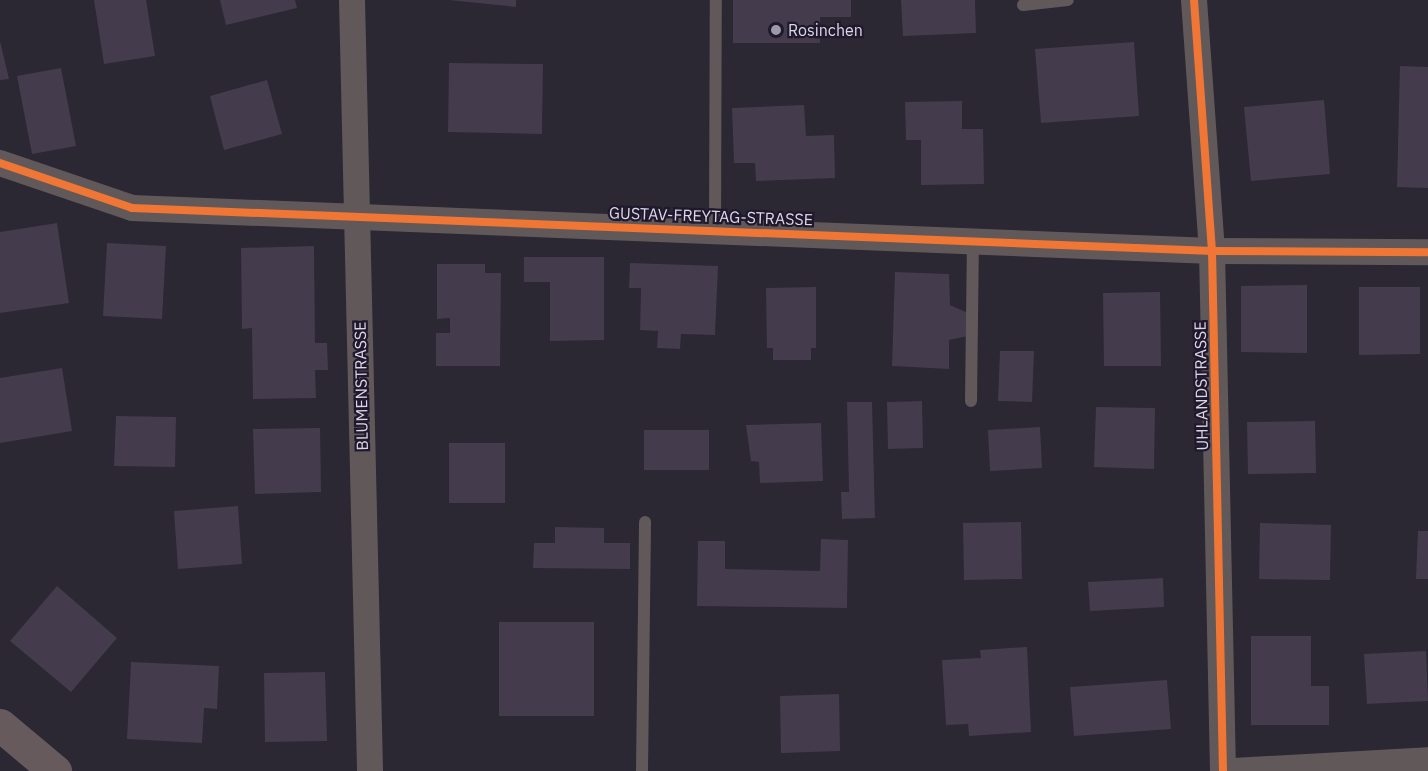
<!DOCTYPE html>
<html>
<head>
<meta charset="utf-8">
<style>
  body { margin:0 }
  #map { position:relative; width:1428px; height:771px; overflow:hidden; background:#2b2733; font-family:"IBM Plex Sans",sans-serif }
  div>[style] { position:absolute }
  .building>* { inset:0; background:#443b4c }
  .service>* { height:12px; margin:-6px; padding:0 6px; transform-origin:6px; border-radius:6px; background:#61585a }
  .minor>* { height:26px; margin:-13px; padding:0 13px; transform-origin:13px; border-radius:13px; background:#61585a }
  .secondary>* { height:33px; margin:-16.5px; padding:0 16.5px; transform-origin:16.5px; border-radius:16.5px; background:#665a5d }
  .cycleway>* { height:8px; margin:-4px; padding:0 4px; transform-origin:4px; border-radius:4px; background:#f07635 }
  .dots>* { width:16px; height:16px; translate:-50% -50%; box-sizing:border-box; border:3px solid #20192e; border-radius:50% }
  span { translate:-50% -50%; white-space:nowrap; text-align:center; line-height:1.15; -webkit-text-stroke:4.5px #20192e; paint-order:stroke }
  .poi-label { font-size:16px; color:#dcd7e6 }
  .left { translate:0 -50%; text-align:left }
  .street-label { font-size:16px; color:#dcd7e6 }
</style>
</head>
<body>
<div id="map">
  <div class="building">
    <i style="clip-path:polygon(94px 0,146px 0,155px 56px,104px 64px)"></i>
    <i style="clip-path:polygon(220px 0,295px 0,297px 8px,226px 25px)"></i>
    <i style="clip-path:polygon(449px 0,516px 0,516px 7px)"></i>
    <i style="clip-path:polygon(733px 0,851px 0,851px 17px,820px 17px,820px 43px,733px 43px)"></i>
    <i style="clip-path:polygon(901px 0,975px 0,976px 33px,903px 36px)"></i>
    <i style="clip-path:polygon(0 41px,9px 79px,0 80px)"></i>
    <i style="clip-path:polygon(1134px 42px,1139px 116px,1041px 123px,1035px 49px)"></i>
    <i style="clip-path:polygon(449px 63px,543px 64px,542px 134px,448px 132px)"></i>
    <i style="clip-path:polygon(1400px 66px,1428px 67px,1428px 188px,1397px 187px)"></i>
    <i style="clip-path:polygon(61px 68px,76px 146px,32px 154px,17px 76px)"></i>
    <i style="clip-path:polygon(267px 80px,282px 134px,224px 150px,210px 96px)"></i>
    <i style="clip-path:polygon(1324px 100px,1330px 174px,1251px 181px,1244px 107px)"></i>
    <i style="clip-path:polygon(962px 101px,962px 129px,983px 129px,984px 184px,921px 185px,921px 140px,906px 140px,905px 102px)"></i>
    <i style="clip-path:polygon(804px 105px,806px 136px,834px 135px,835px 178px,756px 181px,755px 163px,734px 163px,732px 108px)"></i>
    <i style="clip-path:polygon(57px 223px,69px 303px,0 313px,0 232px)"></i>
    <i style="clip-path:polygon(107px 243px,166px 246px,162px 319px,103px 316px)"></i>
    <i style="clip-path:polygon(314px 246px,315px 343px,327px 343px,328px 370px,315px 370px,316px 398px,253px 399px,252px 328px,242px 329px,241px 248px)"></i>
    <i style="clip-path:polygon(524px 257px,604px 257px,604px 340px,550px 341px,550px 282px,524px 282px)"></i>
    <i style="clip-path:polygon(630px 263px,718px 266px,715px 335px,681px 334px,680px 349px,657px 348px,658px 331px,640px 330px,641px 288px,629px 288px)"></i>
    <i style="clip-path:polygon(437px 264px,485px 264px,485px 273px,501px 273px,500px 366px,436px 366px,436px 333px,450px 333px,450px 318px,437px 319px)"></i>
    <i style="clip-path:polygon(895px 272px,949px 274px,950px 305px,968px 313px,968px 336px,949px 340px,949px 369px,892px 366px)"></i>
    <i style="clip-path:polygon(1307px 285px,1307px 353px,1241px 352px,1241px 286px)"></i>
    <i style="clip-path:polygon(816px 287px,816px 348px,811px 348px,811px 360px,773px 360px,773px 348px,767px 348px,766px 288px)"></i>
    <i style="clip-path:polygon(1359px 287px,1420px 287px,1420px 354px,1359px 355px)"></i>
    <i style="clip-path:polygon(1160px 292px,1161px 366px,1104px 366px,1103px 293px)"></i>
    <i style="clip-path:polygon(1000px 351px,1034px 351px,1032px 402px,998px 401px)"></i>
    <i style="clip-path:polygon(62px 368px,72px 431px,0 443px,0 378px)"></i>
    <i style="clip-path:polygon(922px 401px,923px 448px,888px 449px,887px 402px)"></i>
    <i style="clip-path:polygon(847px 402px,872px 402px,875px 518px,842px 519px,841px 492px,849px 492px)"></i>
    <i style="clip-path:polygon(1096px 407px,1155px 408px,1154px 469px,1094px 467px)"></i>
    <i style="clip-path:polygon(116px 416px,176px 417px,175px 467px,114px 466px)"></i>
    <i style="clip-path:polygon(1315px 421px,1316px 473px,1248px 474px,1247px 422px)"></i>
    <i style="clip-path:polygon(821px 423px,823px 481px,760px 483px,759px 462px,751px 461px,746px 425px)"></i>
    <i style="clip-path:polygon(1040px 427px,1042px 468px,990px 471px,988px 430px)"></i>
    <i style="clip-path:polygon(320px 428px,321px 492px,255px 494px,253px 429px)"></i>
    <i style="clip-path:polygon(644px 430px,709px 430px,709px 470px,644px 470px)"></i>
    <i style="clip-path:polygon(449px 443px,505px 443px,505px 503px,449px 503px)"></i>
    <i style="clip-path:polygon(238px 506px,242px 564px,178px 569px,174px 511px)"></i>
    <i style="clip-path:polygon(1021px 522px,1022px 579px,964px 580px,963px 523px)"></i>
    <i style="clip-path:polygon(1260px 523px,1331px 525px,1330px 580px,1259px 579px)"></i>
    <i style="clip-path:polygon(555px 527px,604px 528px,604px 543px,630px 543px,630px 569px,533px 568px,534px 543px,555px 543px)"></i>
    <i style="clip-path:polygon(1418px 531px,1428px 531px,1428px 579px,1416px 579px)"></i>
    <i style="clip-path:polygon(821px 539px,848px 540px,847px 608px,697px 606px,698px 541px,725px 541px,725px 569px,820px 571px)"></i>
    <i style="clip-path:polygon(1163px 578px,1164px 607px,1090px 611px,1088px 582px)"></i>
    <i style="clip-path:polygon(57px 586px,117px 638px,71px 692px,10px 641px)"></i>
    <i style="clip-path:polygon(499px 622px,594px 622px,594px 716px,499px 716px)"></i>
    <i style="clip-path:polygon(1251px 636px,1311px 636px,1311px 686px,1329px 686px,1329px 725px,1251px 725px)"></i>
    <i style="clip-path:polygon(1027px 647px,1031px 732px,969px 736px,968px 724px,946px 725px,942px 660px,981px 658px,980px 650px)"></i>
    <i style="clip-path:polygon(1426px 651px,1428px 701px,1367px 704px,1364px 654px)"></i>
    <i style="clip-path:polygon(131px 662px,219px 666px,217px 709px,204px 708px,202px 743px,127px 739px)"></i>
    <i style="clip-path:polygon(325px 672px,327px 741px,265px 742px,264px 673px)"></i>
    <i style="clip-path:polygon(1167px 680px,1171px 729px,1074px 736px,1070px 687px)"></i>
    <i style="clip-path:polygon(839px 694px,840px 751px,781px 753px,780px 696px)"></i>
  </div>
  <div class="service">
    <i style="left:1023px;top:5px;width:45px;rotate:-6.3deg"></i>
    <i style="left:715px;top:230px;width:230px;rotate:-89.8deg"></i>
    <i style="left:971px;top:401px;width:160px;rotate:-89.3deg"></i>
    <i style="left:642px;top:771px;width:249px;rotate:-89.3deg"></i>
  </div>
  <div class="minor">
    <i style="left:352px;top:0;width:771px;rotate:88.66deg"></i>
    <i style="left:1194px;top:0;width:252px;rotate:85.9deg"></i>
    <i style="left:1212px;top:251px;width:520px;rotate:88.79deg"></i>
    <i style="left:0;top:163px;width:139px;rotate:18.8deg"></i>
    <i style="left:132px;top:208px;width:1081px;rotate:2.28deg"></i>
    <i style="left:1212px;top:251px;width:216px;rotate:0.3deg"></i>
    <i style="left:1233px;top:771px;width:195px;rotate:-3.2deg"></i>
  </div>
  <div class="secondary">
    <i style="left:0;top:725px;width:72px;rotate:39.9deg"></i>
  </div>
  <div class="cycleway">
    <i style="left:1194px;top:0;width:252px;rotate:85.9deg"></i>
    <i style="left:1212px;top:251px;width:520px;rotate:88.79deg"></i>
    <i style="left:0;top:163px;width:139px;rotate:18.8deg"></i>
    <i style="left:132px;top:208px;width:1081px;rotate:2.28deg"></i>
    <i style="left:1212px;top:251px;width:216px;rotate:0.3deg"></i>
  </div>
  <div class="dots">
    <i style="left:776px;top:30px;background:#9e99a7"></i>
  </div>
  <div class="poi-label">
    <span class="left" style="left:788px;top:30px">Rosinchen</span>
  </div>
  <div class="street-label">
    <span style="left:711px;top:216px;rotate:2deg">GUSTAV-FREYTAG-STRASSE</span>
    <span style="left:361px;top:386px;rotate:-91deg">BLUMENSTRASSE</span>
    <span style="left:1201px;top:386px;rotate:-91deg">UHLANDSTRASSE</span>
  </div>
</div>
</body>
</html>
